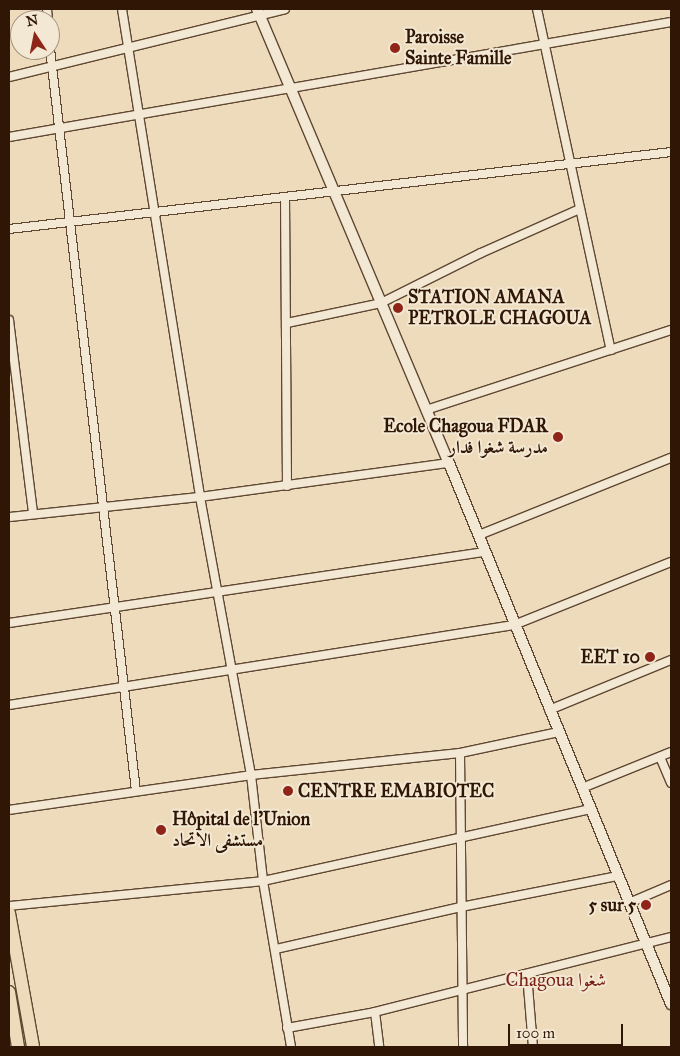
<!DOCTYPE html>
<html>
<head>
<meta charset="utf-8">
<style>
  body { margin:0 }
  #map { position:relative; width:680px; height:1056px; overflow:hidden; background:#eddbbb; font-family:"IM FELL Great Primer",Amiri,serif }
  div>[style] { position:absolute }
  .roads { filter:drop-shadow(1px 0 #5f4732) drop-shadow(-1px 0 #5f4732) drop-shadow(0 1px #5f4732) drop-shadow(0 -1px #5f4732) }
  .minor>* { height:8px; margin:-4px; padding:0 4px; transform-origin:4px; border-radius:4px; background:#f3e8d3 }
  .tertiary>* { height:10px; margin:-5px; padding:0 5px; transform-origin:5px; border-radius:5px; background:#f3e8d3 }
  .primary>* { height:12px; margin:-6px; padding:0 6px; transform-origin:6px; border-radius:6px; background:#eddbbb }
  .dots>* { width:14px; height:14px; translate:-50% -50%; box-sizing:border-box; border:2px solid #f3e8d3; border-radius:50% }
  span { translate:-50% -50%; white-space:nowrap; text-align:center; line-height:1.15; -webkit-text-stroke:4px #f3e8d3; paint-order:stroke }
  .poi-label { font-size:18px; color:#301605; font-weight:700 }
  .left { translate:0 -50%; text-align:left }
  .right { translate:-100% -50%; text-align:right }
  .neighbourhood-label { font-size:19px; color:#7a1f14 }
  .frame { position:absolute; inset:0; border:10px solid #301605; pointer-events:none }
  .north { position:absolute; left:10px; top:10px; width:50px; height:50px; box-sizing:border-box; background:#f3e8d3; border:1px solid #a59481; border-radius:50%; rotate:349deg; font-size:14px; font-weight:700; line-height:20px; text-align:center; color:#301605 }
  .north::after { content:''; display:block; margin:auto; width:18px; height:22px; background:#8f2418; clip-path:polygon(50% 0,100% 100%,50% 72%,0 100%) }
  .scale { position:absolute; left:508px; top:1024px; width:115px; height:22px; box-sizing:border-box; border:2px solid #301605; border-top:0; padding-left:6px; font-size:15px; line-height:18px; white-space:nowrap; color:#301605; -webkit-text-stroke:4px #f3e8d3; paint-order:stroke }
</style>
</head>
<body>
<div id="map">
  <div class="roads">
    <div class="minor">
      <i style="left:47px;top:9px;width:11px;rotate:85deg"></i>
      <i style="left:122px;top:9px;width:494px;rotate:80.9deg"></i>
      <i style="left:200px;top:497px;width:283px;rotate:79.6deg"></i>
      <i style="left:251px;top:775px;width:107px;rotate:83.5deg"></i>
      <i style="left:263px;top:881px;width:168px;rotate:80.4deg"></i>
      <i style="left:537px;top:9px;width:349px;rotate:77.8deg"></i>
      <i style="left:50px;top:49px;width:747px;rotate:83.39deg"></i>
      <i style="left:9px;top:77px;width:284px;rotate:-13.8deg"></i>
      <i style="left:9px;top:137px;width:672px;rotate:-9.85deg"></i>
      <i style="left:285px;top:198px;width:288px;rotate:89.6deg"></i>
      <i style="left:9px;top:229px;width:666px;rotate:-6.63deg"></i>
      <i style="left:9px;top:320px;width:195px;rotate:82.9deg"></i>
      <i style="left:287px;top:323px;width:96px;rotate:-12deg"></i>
      <i style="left:381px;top:303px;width:112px;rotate:-26.6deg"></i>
      <i style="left:481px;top:253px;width:108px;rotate:-24deg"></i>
      <i style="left:426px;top:410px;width:258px;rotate:-18.1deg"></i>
      <i style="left:9px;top:517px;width:192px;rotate:-6deg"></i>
      <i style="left:200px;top:497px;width:251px;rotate:-7.8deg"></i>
      <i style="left:479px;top:535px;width:207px;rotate:-21.9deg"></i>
      <i style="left:9px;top:623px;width:481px;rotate:-8.5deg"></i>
      <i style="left:9px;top:705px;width:511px;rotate:-9deg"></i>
      <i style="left:514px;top:625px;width:169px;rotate:-21.9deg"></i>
      <i style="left:549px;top:710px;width:132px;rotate:-22.3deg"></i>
      <i style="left:460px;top:753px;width:294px;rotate:89.4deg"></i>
      <i style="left:660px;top:757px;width:28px;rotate:67deg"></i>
      <i style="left:582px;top:788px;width:96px;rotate:-22deg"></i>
      <i style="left:9px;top:810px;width:245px;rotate:-8.2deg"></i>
      <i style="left:251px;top:775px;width:210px;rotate:-6deg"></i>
      <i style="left:460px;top:753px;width:101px;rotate:-12deg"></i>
      <i style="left:629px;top:903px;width:46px;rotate:-23.2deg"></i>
      <i style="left:9px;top:906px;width:255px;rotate:-5.6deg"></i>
      <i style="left:263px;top:881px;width:336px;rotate:-12.4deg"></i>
      <i style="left:276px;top:949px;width:190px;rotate:-12.8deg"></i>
      <i style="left:461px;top:907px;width:160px;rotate:-11.2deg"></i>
      <i style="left:527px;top:974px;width:73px;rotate:85.3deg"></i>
      <i style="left:375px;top:1012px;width:35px;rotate:83deg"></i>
      <i style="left:287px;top:1028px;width:89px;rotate:-10.3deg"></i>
      <i style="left:375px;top:1012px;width:305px;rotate:-14.2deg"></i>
    </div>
    <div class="tertiary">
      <i style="left:257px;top:9px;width:493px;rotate:67.1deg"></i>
      <i style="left:449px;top:463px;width:585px;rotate:67.69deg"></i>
    </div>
    <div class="primary">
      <i style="left:9px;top:913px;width:136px;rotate:79.8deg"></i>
      <i style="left:9px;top:992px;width:56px;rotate:80.7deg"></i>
    </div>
  </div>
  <div class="dots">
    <i style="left:395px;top:48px;background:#8f2418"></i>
    <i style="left:398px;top:308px;background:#8f2418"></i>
    <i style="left:558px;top:437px;background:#8f2418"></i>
    <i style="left:650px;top:657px;background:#8f2418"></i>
    <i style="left:288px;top:791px;background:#8f2418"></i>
    <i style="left:161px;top:830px;background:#8f2418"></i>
    <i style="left:646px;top:905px;background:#8f2418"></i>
  </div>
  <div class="poi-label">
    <span class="left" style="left:405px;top:48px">Paroisse<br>Sainte Famille</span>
    <span class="left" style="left:408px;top:308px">STATION AMANA<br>PETROLE CHAGOUA</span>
    <span class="right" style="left:548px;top:437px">Ecole Chagoua FDAR<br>مدرسة شغوا فدار</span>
    <span class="right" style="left:640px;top:657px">EET 10</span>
    <span class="left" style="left:298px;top:791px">CENTRE EMABIOTEC</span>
    <span class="left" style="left:172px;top:830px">Hôpital de l'Union<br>مستشفى الاتحاد</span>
    <span class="right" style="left:636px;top:905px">5 sur 5</span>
  </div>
  <div class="neighbourhood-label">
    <span style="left:556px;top:980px">Chagoua شغوا</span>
  </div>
  <div class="frame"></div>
  <div class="north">N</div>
  <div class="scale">100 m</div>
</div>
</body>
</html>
